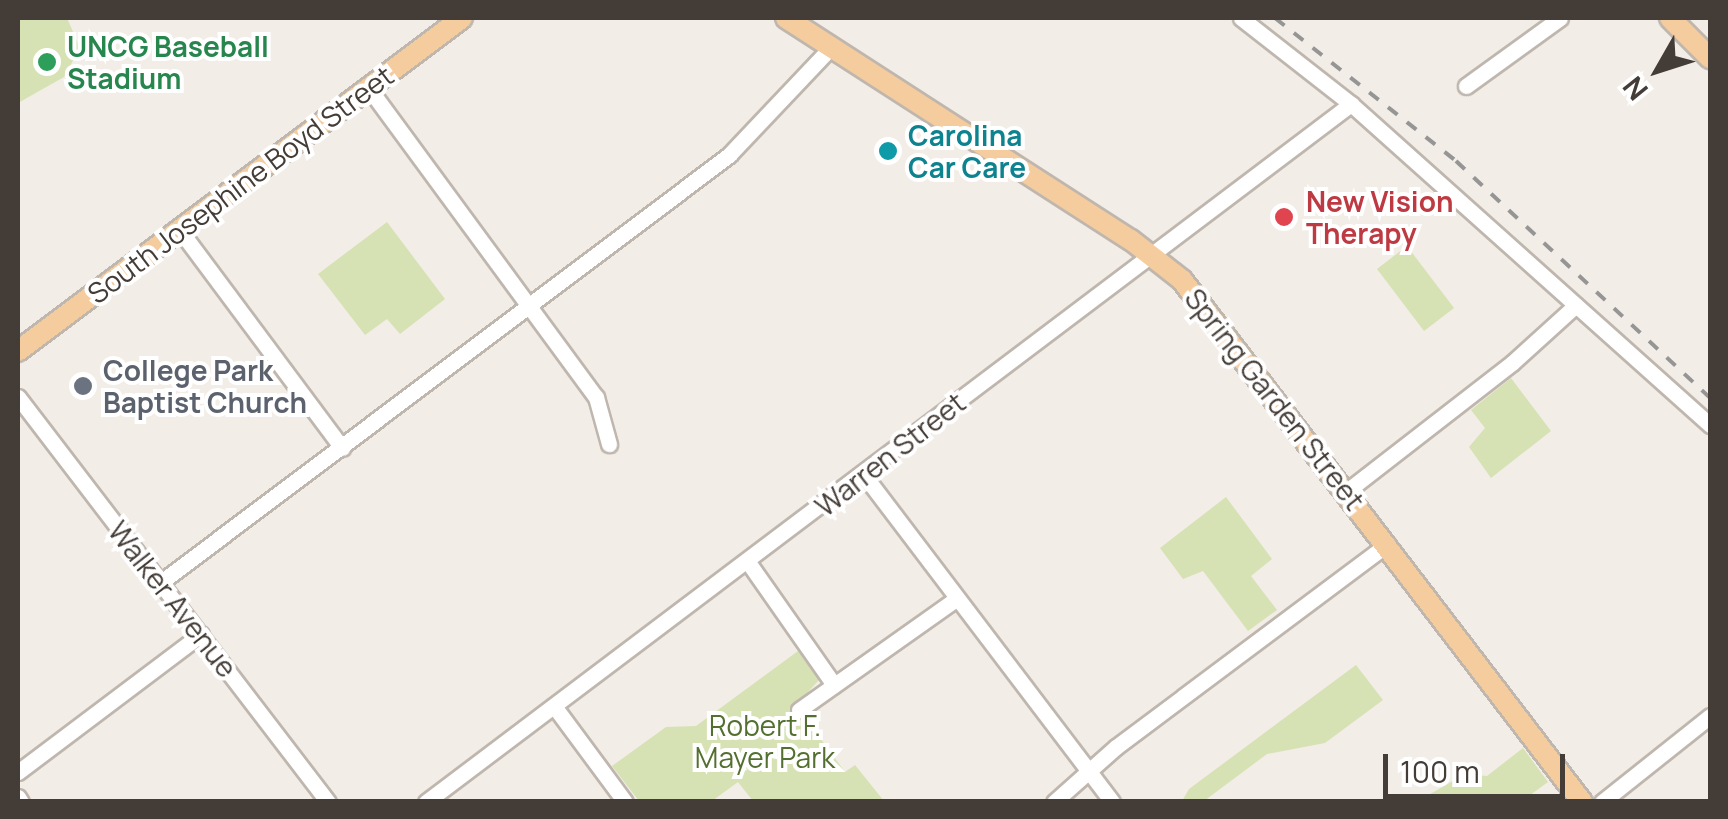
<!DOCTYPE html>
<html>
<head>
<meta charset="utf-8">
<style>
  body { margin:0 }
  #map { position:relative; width:1728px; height:819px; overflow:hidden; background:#f2ede7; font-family:Manrope,sans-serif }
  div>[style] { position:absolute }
  .green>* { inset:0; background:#d6e2b4 }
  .roads { filter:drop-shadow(2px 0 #bfb6ae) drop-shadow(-2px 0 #bfb6ae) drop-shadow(0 2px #bfb6ae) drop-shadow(0 -2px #bfb6ae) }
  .minor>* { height:15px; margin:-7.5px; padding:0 7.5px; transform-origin:7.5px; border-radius:7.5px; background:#fff }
  .major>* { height:20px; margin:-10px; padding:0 10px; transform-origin:10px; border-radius:10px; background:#f4cc9e }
  .rail>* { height:4px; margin-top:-2px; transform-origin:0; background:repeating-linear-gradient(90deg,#959595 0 12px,transparent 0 24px) }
  .dots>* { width:28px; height:28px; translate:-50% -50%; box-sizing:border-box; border:5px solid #fff; border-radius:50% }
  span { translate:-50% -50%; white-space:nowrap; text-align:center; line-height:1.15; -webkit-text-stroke:8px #fff; paint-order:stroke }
  .leisure-label { font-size:28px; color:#27864d; font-weight:700 }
  .left { translate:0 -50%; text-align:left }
  .culture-label { font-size:28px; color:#0d838f; font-weight:700 }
  .street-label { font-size:28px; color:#443c37 }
  .health-label { font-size:28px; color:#be3a42; font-weight:700 }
  .worship-label { font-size:28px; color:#5b616d; font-weight:700 }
  .park-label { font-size:28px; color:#547030 }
  .frame { position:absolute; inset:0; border:20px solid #443c37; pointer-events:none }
  .north { position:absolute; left:1608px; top:20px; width:100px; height:100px; -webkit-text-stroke:8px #fff; paint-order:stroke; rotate:231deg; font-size:28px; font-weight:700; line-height:40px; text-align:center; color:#443c37 }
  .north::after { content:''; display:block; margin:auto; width:35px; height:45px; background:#443c37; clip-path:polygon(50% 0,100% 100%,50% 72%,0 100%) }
  .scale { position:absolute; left:1383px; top:754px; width:182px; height:45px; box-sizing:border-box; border:5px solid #443c37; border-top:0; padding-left:12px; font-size:30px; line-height:35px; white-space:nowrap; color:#443c37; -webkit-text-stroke:8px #fff; paint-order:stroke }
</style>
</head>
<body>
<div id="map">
  <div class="green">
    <i style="clip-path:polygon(18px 18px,67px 18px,80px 48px,64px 77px,18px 103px)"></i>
    <i style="clip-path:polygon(387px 222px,445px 299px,400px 334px,387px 319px,365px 335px,318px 274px)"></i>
    <i style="clip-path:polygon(1407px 246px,1454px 308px,1424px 331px,1377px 269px)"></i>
    <i style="clip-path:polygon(1511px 378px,1551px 431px,1491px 478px,1469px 447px,1485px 428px,1471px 410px)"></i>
    <i style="clip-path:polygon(1226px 497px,1272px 559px,1251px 576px,1277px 610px,1248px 631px,1203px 571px,1183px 579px,1160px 548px)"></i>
    <i style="clip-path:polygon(798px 651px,819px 680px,796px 705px,845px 772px,855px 765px,884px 801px,753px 801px,738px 782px,712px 801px,639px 801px,612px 766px,666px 727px,696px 726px)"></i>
    <i style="clip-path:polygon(1356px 665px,1383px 700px,1325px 743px,1267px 754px,1204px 801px,1182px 801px,1189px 789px)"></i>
    <i style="clip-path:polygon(1523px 748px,1548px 782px,1522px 801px,1418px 801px,1465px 774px,1487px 776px)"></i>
  </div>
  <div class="roads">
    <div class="minor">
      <i style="left:1241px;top:18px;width:140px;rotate:38deg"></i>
      <i style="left:1351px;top:104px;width:482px;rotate:41.8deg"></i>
      <i style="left:1466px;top:86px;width:116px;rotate:-35.9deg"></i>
      <i style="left:368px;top:87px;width:385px;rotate:53.7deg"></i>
      <i style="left:596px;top:397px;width:49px;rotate:74.5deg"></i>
      <i style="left:179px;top:229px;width:273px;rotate:53.3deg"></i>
      <i style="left:18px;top:397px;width:510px;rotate:52.57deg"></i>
      <i style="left:864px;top:475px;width:410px;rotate:52.8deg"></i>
      <i style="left:1347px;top:491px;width:209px;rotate:-37.8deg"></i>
      <i style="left:1512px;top:363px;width:86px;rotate:-42.2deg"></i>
      <i style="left:748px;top:562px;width:150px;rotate:55deg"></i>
      <i style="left:161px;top:582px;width:711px;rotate:-36.93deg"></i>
      <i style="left:729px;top:155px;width:149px;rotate:-46.6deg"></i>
      <i style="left:554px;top:706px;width:119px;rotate:53.5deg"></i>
      <i style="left:799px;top:710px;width:192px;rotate:-35.3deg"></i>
      <i style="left:18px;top:772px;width:229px;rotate:-37deg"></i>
      <i style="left:18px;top:797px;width:6px;rotate:59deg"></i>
      <i style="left:426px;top:802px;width:1159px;rotate:-37.04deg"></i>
      <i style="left:1054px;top:802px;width:83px;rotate:-41.6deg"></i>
      <i style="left:1116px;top:747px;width:339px;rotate:-36.8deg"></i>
      <i style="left:1602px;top:802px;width:138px;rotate:-38.5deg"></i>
    </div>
    <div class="major">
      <i style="left:786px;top:18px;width:410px;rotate:32.8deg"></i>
      <i style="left:1131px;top:240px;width:65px;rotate:38.1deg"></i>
      <i style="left:1182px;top:280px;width:658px;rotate:52.54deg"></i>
      <i style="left:1670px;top:18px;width:57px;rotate:45deg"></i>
      <i style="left:18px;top:351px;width:555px;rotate:-36.87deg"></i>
    </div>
  </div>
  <div class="rail">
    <i style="left:1275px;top:18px;width:231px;rotate:38.3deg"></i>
    <i style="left:1456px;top:161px;width:347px;rotate:43deg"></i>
  </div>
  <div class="dots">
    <i style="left:47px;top:62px;background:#2e9e5b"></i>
    <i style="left:888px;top:151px;background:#0f9aa8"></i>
    <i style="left:1284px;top:217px;background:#e0444e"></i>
    <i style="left:83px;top:386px;background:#6b7280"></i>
  </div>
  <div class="leisure-label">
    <span class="left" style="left:67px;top:62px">UNCG Baseball<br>Stadium</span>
  </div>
  <div class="culture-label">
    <span class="left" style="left:908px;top:151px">Carolina<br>Car Care</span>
  </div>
  <div class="street-label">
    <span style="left:240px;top:184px;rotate:-37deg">South Josephine Boyd Street</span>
    <span style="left:1275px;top:399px;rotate:52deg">Spring Garden Street</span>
    <span style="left:890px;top:454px;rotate:-38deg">Warren Street</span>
    <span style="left:173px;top:599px;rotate:52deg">Walker Avenue</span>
  </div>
  <div class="health-label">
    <span class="left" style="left:1306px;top:217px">New Vision<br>Therapy</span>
  </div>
  <div class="worship-label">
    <span class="left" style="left:103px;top:386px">College Park<br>Baptist Church</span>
  </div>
  <div class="park-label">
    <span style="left:765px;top:741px">Robert F.<br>Mayer Park</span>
  </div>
  <div class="frame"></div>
  <div class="north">N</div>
  <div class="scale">100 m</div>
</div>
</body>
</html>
